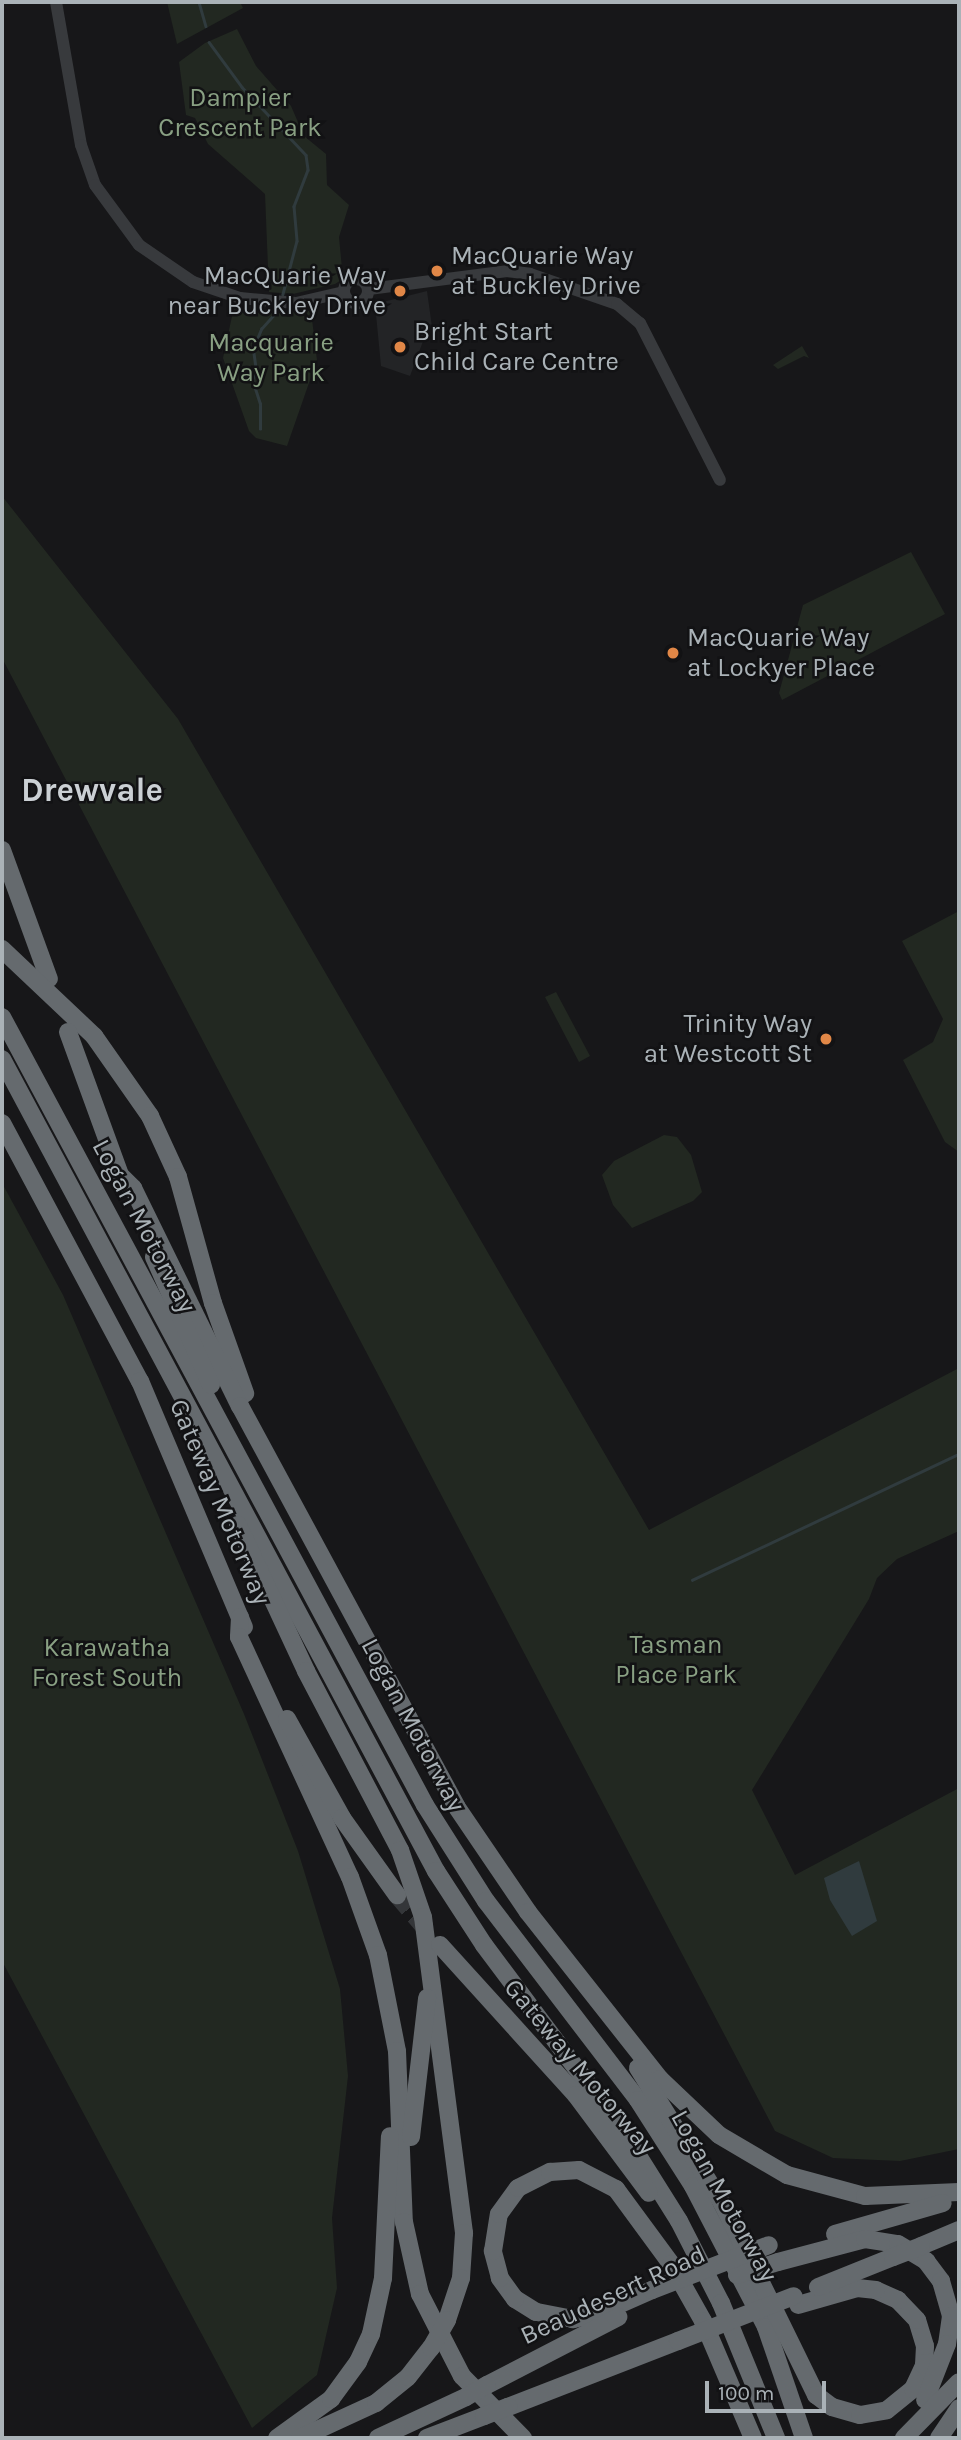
<!DOCTYPE html>
<html>
<head>
<meta charset="utf-8">
<style>
  body { margin:0 }
  #map { position:relative; width:961px; height:2440px; overflow:hidden; background:#171719; font-family:Karla,sans-serif }
  div>[style] { position:absolute }
  .built>* { inset:0; background:#232426 }
  .green>* { inset:0; background:#222821 }
  .water>* { inset:0; background:#303b3e }
  .stream>* { height:2.5px; margin:-1.25px; padding:0 1.25px; transform-origin:1.25px; border-radius:1.25px; background:#303b3e }
  .highway-tunnel>* { height:18px; margin-top:-9px; transform-origin:0; background:repeating-linear-gradient(90deg,#343639 0 18px,transparent 0 27px) }
  .minor>* { height:12px; margin:-6px; padding:0 6px; transform-origin:6px; border-radius:6px; background:#383a3d }
  .minor>.ring { margin:-6px; padding:0; box-sizing:content-box; background:none; border:12px solid #383a3d; border-radius:50% }
  .highway>* { height:18px; margin:-9px; padding:0 9px; transform-origin:9px; border-radius:9px; background:#656a6e }
  .highway-bridge>* { height:18px; margin:-9px; padding:0 9px; transform-origin:9px; border-radius:9px; background:#656a6e }
  .dots>* { width:19px; height:19px; translate:-50% -50%; box-sizing:border-box; border:4px solid #121214; border-radius:50% }
  span { translate:-50% -50%; white-space:nowrap; text-align:center; line-height:1.15; -webkit-text-stroke:5px #121214; paint-order:stroke }
  .park-label { font-size:26px; color:#89a083 }
  .poi-label { font-size:26px; color:#aab2b7 }
  .left { translate:0 -50%; text-align:left }
  .right { translate:-100% -50%; text-align:right }
  .street-label { font-size:26px; color:#aab2b7 }
  .district-label { font-size:33px; color:#cbd0d4; font-weight:700 }
  .frame { position:absolute; inset:0; border:4px solid #aab2b7; pointer-events:none }
  .scale { position:absolute; left:705px; top:2381px; width:121px; height:32px; box-sizing:border-box; border:4px solid #aab2b7; border-top:0; padding-left:9px; font-size:21px; line-height:24px; white-space:nowrap; color:#aab2b7; -webkit-text-stroke:5px #121214; paint-order:stroke }
</style>
</head>
<body>
<div id="map">
  <div class="built">
    <i style="clip-path:polygon(427px 291px,432px 327px,428px 328px,410px 376px,381px 366px,375px 304px)"></i>
  </div>
  <div class="green">
    <i style="clip-path:polygon(167px 2px,240px 2px,243px 8px,177px 44px)"></i>
    <i style="clip-path:polygon(237px 29px,256px 66px,291px 106px,304px 136px,326px 154px,327px 185px,349px 205px,339px 237px,343px 279px,335px 284px,293px 294px,269px 292px,265px 194px,208px 144px,195px 118px,186px 115px,179px 62px,205px 43px)"></i>
    <i style="clip-path:polygon(234px 307px,259px 313px,311px 311px,317px 360px,287px 446px,256px 438px,249px 431px,223px 358px)"></i>
    <i style="clip-path:polygon(802px 346px,809px 358px,804px 356px,778px 369px,773px 365px)"></i>
    <i style="clip-path:polygon(2px 496px,178px 719px,649px 1530px,959px 1368px,959px 1531px,897px 1559px,877px 1578px,869px 1599px,752px 1790px,795px 1875px,959px 1788px,959px 2149px,900px 2161px,833px 2158px,775px 2131px,2px 658px)"></i>
    <i style="clip-path:polygon(911px 552px,945px 614px,782px 700px,779px 693px,803px 605px)"></i>
    <i style="clip-path:polygon(959px 911px,959px 1152px,945px 1142px,903px 1060px,933px 1042px,943px 1019px,902px 941px)"></i>
    <i style="clip-path:polygon(556px 992px,590px 1056px,579px 1062px,545px 997px)"></i>
    <i style="clip-path:polygon(664px 1135px,677px 1137px,691px 1155px,702px 1192px,693px 1201px,632px 1228px,613px 1205px,602px 1175px,614px 1161px)"></i>
    <i style="clip-path:polygon(2px 1183px,63px 1295px,244px 1714px,298px 1851px,340px 1989px,348px 2076px,332px 2218px,337px 2288px,317px 2375px,252px 2428px,2px 1961px)"></i>
  </div>
  <div class="water">
    <i style="clip-path:polygon(859px 1861px,877px 1921px,852px 1936px,830px 1900px,824px 1878px)"></i>
  </div>
  <div class="stream">
    <i style="left:199px;top:2px;width:25px;rotate:74deg"></i>
    <i style="left:209px;top:42px;width:56px;rotate:53.7deg"></i>
    <i style="left:242px;top:87px;width:93px;rotate:46.7deg"></i>
    <i style="left:306px;top:155px;width:15px;rotate:82deg"></i>
    <i style="left:308px;top:170px;width:39px;rotate:111deg"></i>
    <i style="left:294px;top:206px;width:35px;rotate:85deg"></i>
    <i style="left:297px;top:241px;width:55px;rotate:104.8deg"></i>
    <i style="left:260px;top:429px;width:25px;rotate:-90deg"></i>
    <i style="left:260px;top:404px;width:25px;rotate:-108deg"></i>
    <i style="left:252px;top:380px;width:10px;rotate:-66deg"></i>
    <i style="left:256px;top:371px;width:22px;rotate:-98deg"></i>
    <i style="left:253px;top:349px;width:22px;rotate:-68deg"></i>
    <i style="left:261px;top:329px;width:25px;rotate:-48deg"></i>
    <i style="left:692px;top:1580px;width:295px;rotate:-25.3deg"></i>
  </div>
  <div class="highway-tunnel">
    <i style="left:397px;top:1895px;width:45px;rotate:49.5deg"></i>
  </div>
  <div class="minor">
    <i style="left:56px;top:2px;width:145px;rotate:80.1deg"></i>
    <i style="left:81px;top:145px;width:42px;rotate:70.7deg"></i>
    <i style="left:95px;top:185px;width:74px;rotate:53.7deg"></i>
    <i style="left:139px;top:245px;width:65px;rotate:34.4deg"></i>
    <i style="left:193px;top:282px;width:50px;rotate:18.8deg"></i>
    <i style="left:240px;top:298px;width:56px;rotate:5.1deg"></i>
    <i style="left:296px;top:303px;width:49px;rotate:-12.9deg"></i>
    <i class="ring" style="left:344px;top:279px;width:12px;height:12px"></i>
    <i style="left:369px;top:289px;width:139px;rotate:-7.4deg"></i>
    <i style="left:507px;top:271px;width:23px;rotate:7deg"></i>
    <i style="left:530px;top:274px;width:92px;rotate:19deg"></i>
    <i style="left:617px;top:304px;width:30px;rotate:40deg"></i>
    <i style="left:640px;top:323px;width:176px;rotate:63deg"></i>
  </div>
  <div class="highway">
    <i style="left:2px;top:850px;width:137px;rotate:70deg"></i>
    <i style="left:2px;top:949px;width:127px;rotate:43.4deg"></i>
    <i style="left:94px;top:1036px;width:98px;rotate:55deg"></i>
    <i style="left:150px;top:1116px;width:67px;rotate:65.3deg"></i>
    <i style="left:178px;top:1177px;width:131px;rotate:74.5deg"></i>
    <i style="left:213px;top:1303px;width:96px;rotate:70.4deg"></i>
    <i style="left:2px;top:1017px;width:894px;rotate:61.77deg"></i>
    <i style="left:425px;top:1805px;width:114px;rotate:57.6deg"></i>
    <i style="left:486px;top:1901px;width:250px;rotate:52.6deg"></i>
    <i style="left:638px;top:2100px;width:102px;rotate:57.4deg"></i>
    <i style="left:693px;top:2186px;width:159px;rotate:62.6deg"></i>
    <i style="left:766px;top:2327px;width:117px;rotate:71.1deg"></i>
    <i style="left:68px;top:1032px;width:161px;rotate:70deg"></i>
    <i style="left:2px;top:1059px;width:921px;rotate:61.88deg"></i>
    <i style="left:436px;top:1871px;width:88px;rotate:57deg"></i>
    <i style="left:484px;top:1945px;width:227px;rotate:53.2deg"></i>
    <i style="left:620px;top:2127px;width:111px;rotate:57.9deg"></i>
    <i style="left:679px;top:2221px;width:92px;rotate:62.9deg"></i>
    <i style="left:721px;top:2303px;width:146px;rotate:67.8deg"></i>
    <i style="left:2px;top:1123px;width:293px;rotate:61.9deg"></i>
    <i style="left:140px;top:1381px;width:267px;rotate:67.1deg"></i>
    <i style="left:119px;top:1174px;width:20px;rotate:45deg"></i>
    <i style="left:133px;top:1188px;width:243px;rotate:63.9deg"></i>
    <i style="left:240px;top:1406px;width:455px;rotate:61.6deg"></i>
    <i style="left:456px;top:1806px;width:128px;rotate:55.8deg"></i>
    <i style="left:528px;top:1912px;width:213px;rotate:51.7deg"></i>
    <i style="left:660px;top:2079px;width:81px;rotate:43.5deg"></i>
    <i style="left:719px;top:2135px;width:79px;rotate:30.5deg"></i>
    <i style="left:787px;top:2175px;width:81px;rotate:15.1deg"></i>
    <i style="left:865px;top:2196px;width:94px;rotate:-2.4deg"></i>
    <i style="left:154px;top:1257px;width:140px;rotate:66deg"></i>
    <i style="left:238px;top:1525px;width:161px;rotate:65deg"></i>
    <i style="left:306px;top:1671px;width:202px;rotate:62.3deg"></i>
    <i style="left:400px;top:1850px;width:71px;rotate:71.1deg"></i>
    <i style="left:423px;top:1917px;width:319px;rotate:82.6deg"></i>
    <i style="left:464px;top:2233px;width:45px;rotate:93.8deg"></i>
    <i style="left:461px;top:2278px;width:44px;rotate:108.4deg"></i>
    <i style="left:240px;top:1617px;width:20px;rotate:93deg"></i>
    <i style="left:239px;top:1637px;width:264px;rotate:65.2deg"></i>
    <i style="left:350px;top:1877px;width:83px;rotate:70.3deg"></i>
    <i style="left:378px;top:1955px;width:98px;rotate:78.8deg"></i>
    <i style="left:397px;top:2051px;width:171px;rotate:87.7deg"></i>
    <i style="left:404px;top:2222px;width:74px;rotate:77.5deg"></i>
    <i style="left:420px;top:2294px;width:92px;rotate:62.9deg"></i>
    <i style="left:462px;top:2376px;width:87px;rotate:45.5deg"></i>
    <i style="left:287px;top:1719px;width:113px;rotate:60.9deg"></i>
    <i style="left:342px;top:1818px;width:95px;rotate:54.5deg"></i>
    <i style="left:440px;top:1945px;width:202px;rotate:47.8deg"></i>
    <i style="left:576px;top:2095px;width:122px;rotate:53.3deg"></i>
    <i style="left:638px;top:2068px;width:159px;rotate:58.1deg"></i>
    <i style="left:722px;top:2203px;width:214px;rotate:63.9deg"></i>
    <i style="left:816px;top:2395px;width:20px;rotate:37deg"></i>
    <i style="left:832px;top:2407px;width:29px;rotate:16deg"></i>
    <i style="left:860px;top:2415px;width:27px;rotate:-10deg"></i>
    <i style="left:887px;top:2410px;width:33px;rotate:-39deg"></i>
    <i style="left:913px;top:2389px;width:26px;rotate:-65deg"></i>
    <i style="left:924px;top:2365px;width:19px;rotate:-87deg"></i>
    <i style="left:925px;top:2346px;width:27px;rotate:-107deg"></i>
    <i style="left:917px;top:2320px;width:28px;rotate:-134deg"></i>
    <i style="left:898px;top:2300px;width:24px;rotate:-156deg"></i>
    <i style="left:876px;top:2290px;width:19px;rotate:-174deg"></i>
    <i style="left:857px;top:2288px;width:61px;rotate:163.9deg"></i>
    <i style="left:411px;top:2137px;width:140px;rotate:-83.4deg"></i>
    <i style="left:835px;top:2234px;width:112px;rotate:-16deg"></i>
    <i style="left:921px;top:2246px;width:41px;rotate:-22.8deg"></i>
    <i style="left:778px;top:2262px;width:90px;rotate:-14.8deg"></i>
    <i style="left:865px;top:2239px;width:33px;rotate:9deg"></i>
    <i style="left:898px;top:2244px;width:33px;rotate:31deg"></i>
    <i style="left:926px;top:2261px;width:25px;rotate:53deg"></i>
    <i style="left:941px;top:2281px;width:36px;rotate:74deg"></i>
    <i style="left:951px;top:2316px;width:28px;rotate:98deg"></i>
    <i style="left:947px;top:2344px;width:60px;rotate:111.4deg"></i>
    <i style="left:818px;top:2287px;width:81px;rotate:-21.8deg"></i>
    <i style="left:652px;top:2290px;width:57px;rotate:156.1deg"></i>
    <i style="left:600px;top:2313px;width:28px;rotate:167deg"></i>
    <i style="left:573px;top:2319px;width:38px;rotate:-169deg"></i>
    <i style="left:536px;top:2312px;width:25px;rotate:-148deg"></i>
    <i style="left:515px;top:2299px;width:26px;rotate:-126deg"></i>
    <i style="left:500px;top:2278px;width:28px;rotate:-105deg"></i>
    <i style="left:493px;top:2251px;width:37px;rotate:-81deg"></i>
    <i style="left:499px;top:2214px;width:32px;rotate:-54deg"></i>
    <i style="left:518px;top:2188px;width:36px;rotate:-27deg"></i>
    <i style="left:550px;top:2172px;width:29px;rotate:-4deg"></i>
    <i style="left:579px;top:2170px;width:42px;rotate:27.2deg"></i>
    <i style="left:616px;top:2189px;width:93px;rotate:53.7deg"></i>
    <i style="left:671px;top:2264px;width:65px;rotate:60.7deg"></i>
    <i style="left:703px;top:2321px;width:127px;rotate:66.9deg"></i>
    <i style="left:487px;top:2385px;width:148px;rotate:-27.4deg"></i>
    <i style="left:508px;top:2407px;width:182px;rotate:-21.2deg"></i>
    <i style="left:277px;top:2438px;width:67px;rotate:-35.8deg"></i>
    <i style="left:331px;top:2399px;width:46px;rotate:-53.9deg"></i>
    <i style="left:358px;top:2362px;width:31px;rotate:-65deg"></i>
    <i style="left:371px;top:2334px;width:57px;rotate:-77.9deg"></i>
    <i style="left:383px;top:2278px;width:142px;rotate:-87.2deg"></i>
    <i style="left:300px;top:2438px;width:84px;rotate:-24.7deg"></i>
    <i style="left:376px;top:2403px;width:41px;rotate:-39.1deg"></i>
    <i style="left:408px;top:2377px;width:37px;rotate:-52deg"></i>
    <i style="left:378px;top:2438px;width:97px;rotate:-25deg"></i>
    <i style="left:427px;top:2438px;width:61px;rotate:-21.1deg"></i>
    <i style="left:904px;top:2438px;width:78px;rotate:-45.5deg"></i>
    <i style="left:939px;top:2438px;width:36px;rotate:-56deg"></i>
  </div>
  <div class="highway-bridge">
    <i style="left:893px;top:2257px;width:30px;rotate:-21deg"></i>
    <i style="left:737px;top:2275px;width:43px;rotate:-17.6deg"></i>
    <i style="left:652px;top:2290px;width:125px;rotate:-21deg"></i>
    <i style="left:678px;top:2341px;width:124px;rotate:-21.2deg"></i>
    <i style="left:431px;top:2348px;width:32px;rotate:-60deg"></i>
    <i style="left:466px;top:2397px;width:24px;rotate:-30deg"></i>
    <i style="left:484px;top:2416px;width:26px;rotate:-21deg"></i>
  </div>
  <div class="dots">
    <i style="left:437px;top:271px;background:#e18747"></i>
    <i style="left:400px;top:291px;background:#e18747"></i>
    <i style="left:400px;top:347px;background:#e18747"></i>
    <i style="left:673px;top:653px;background:#e18747"></i>
    <i style="left:826px;top:1039px;background:#e18747"></i>
  </div>
  <div class="park-label">
    <span style="left:240px;top:113px">Dampier<br>Crescent Park</span>
    <span style="left:271px;top:358px">Macquarie<br>Way Park</span>
    <span style="left:676px;top:1660px">Tasman<br>Place Park</span>
    <span style="left:107px;top:1663px">Karawatha<br>Forest South</span>
  </div>
  <div class="poi-label">
    <span class="left" style="left:451px;top:271px">MacQuarie Way<br>at Buckley Drive</span>
    <span class="right" style="left:386px;top:291px">MacQuarie Way<br>near Buckley Drive</span>
    <span class="left" style="left:414px;top:347px">Bright Start<br>Child Care Centre</span>
    <span class="left" style="left:687px;top:653px">MacQuarie Way<br>at Lockyer Place</span>
    <span class="right" style="left:812px;top:1039px">Trinity Way<br>at Westcott St</span>
  </div>
  <div class="street-label">
    <span style="left:144px;top:1226px;rotate:62deg">Logan Motorway</span>
    <span style="left:220px;top:1502px;rotate:67deg">Gateway Motorway</span>
    <span style="left:413px;top:1725px;rotate:62deg">Logan Motorway</span>
    <span style="left:580px;top:2067px;rotate:50deg">Gateway Motorway</span>
    <span style="left:724px;top:2196px;rotate:61deg">Logan Motorway</span>
    <span style="left:613px;top:2295px;rotate:-25deg">Beaudesert Road</span>
  </div>
  <div class="district-label">
    <span style="left:92px;top:791px">Drewvale</span>
  </div>
  <div class="frame"></div>
  <div class="scale">100 m</div>
</div>
</body>
</html>
